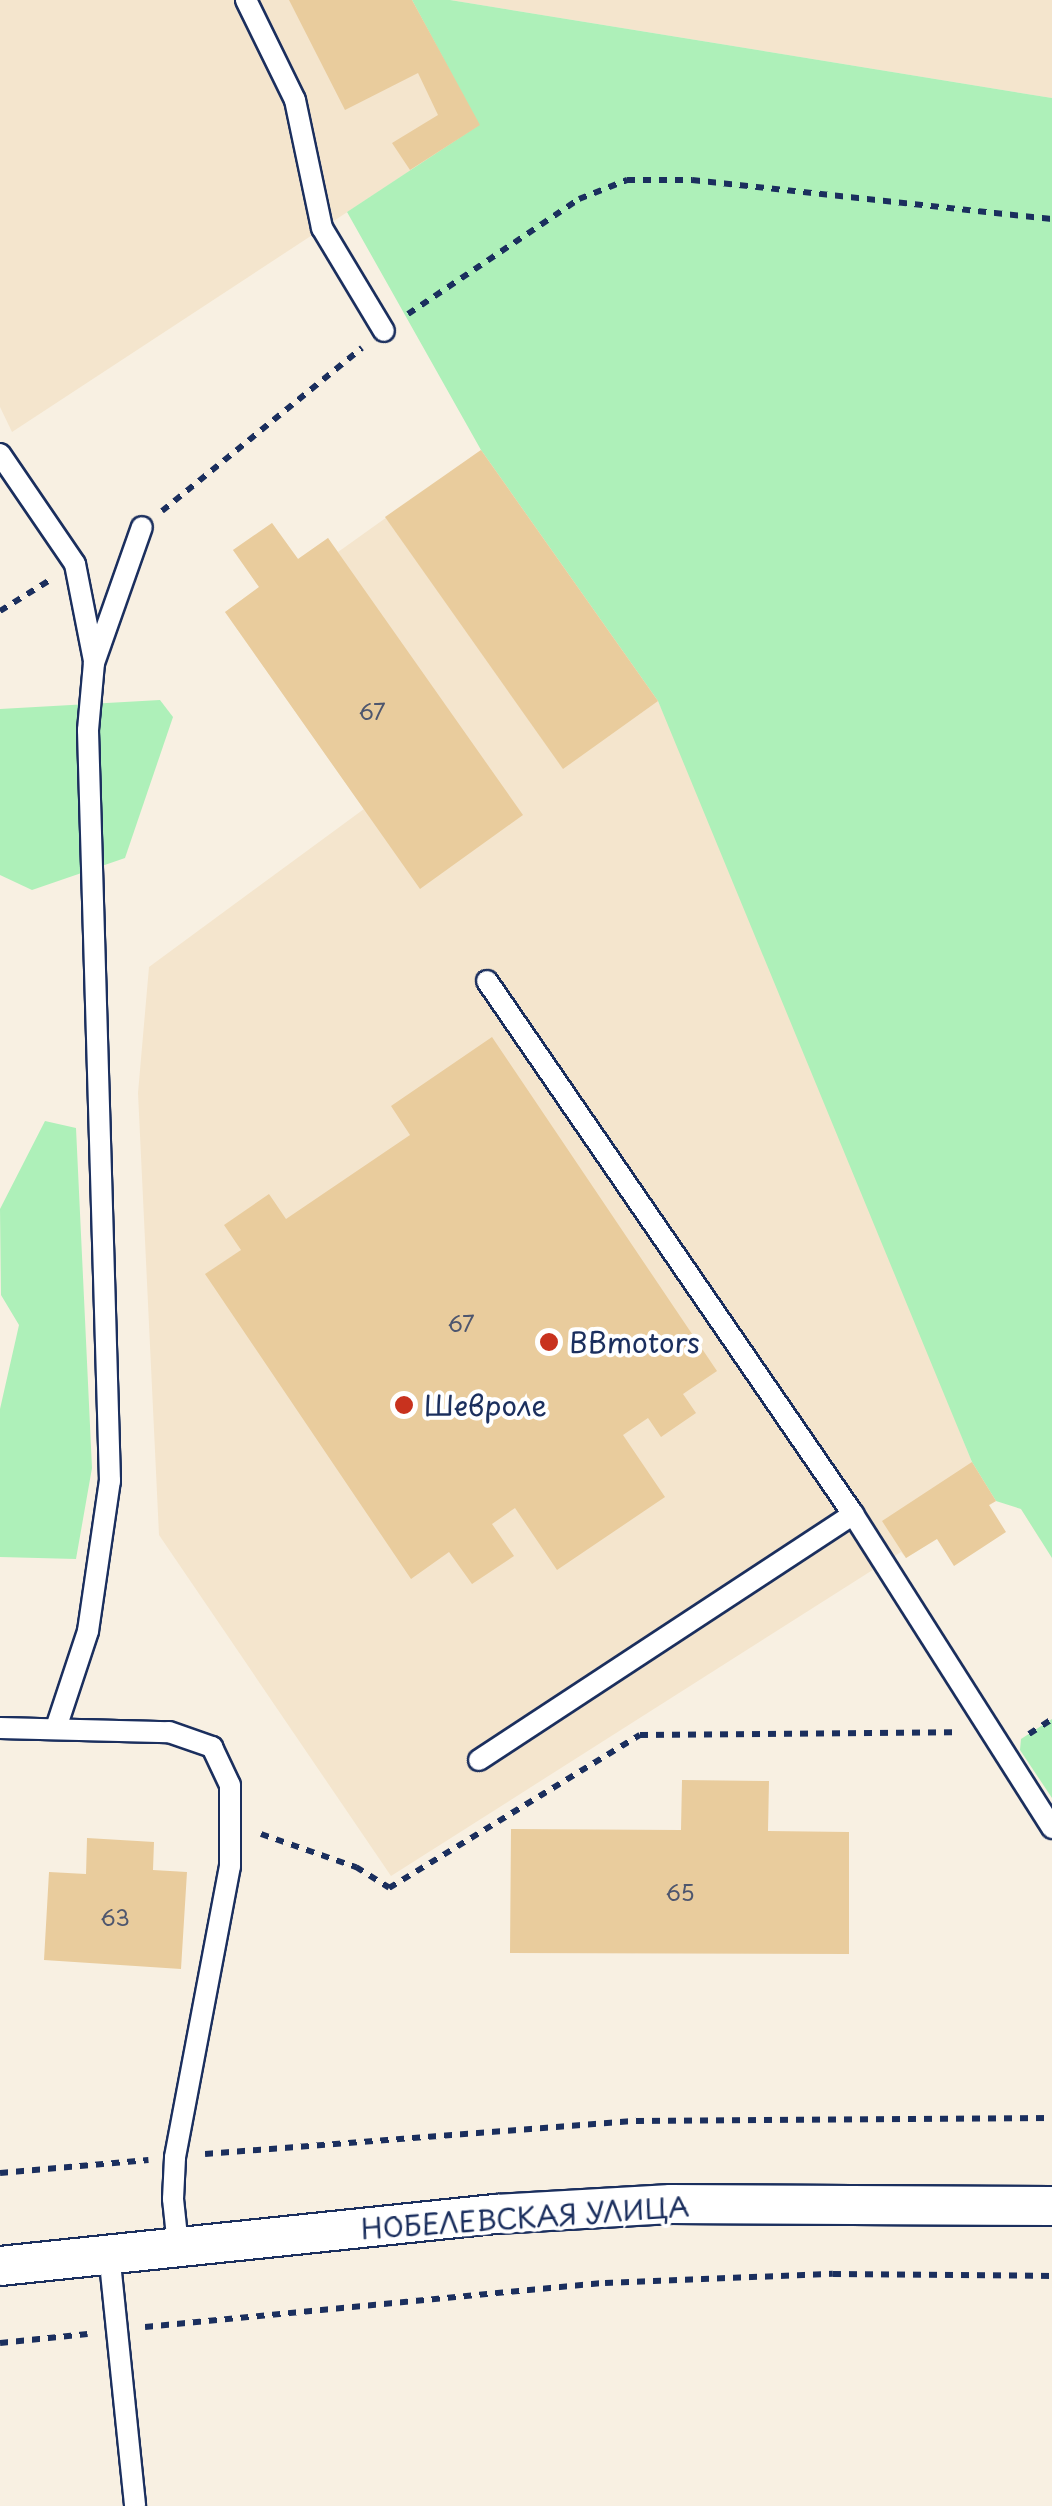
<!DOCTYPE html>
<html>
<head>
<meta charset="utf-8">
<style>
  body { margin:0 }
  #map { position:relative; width:1052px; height:2506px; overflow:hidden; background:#f8f0e2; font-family:"Playpen Sans",sans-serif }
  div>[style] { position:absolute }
  .built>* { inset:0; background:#f4e5cd }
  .green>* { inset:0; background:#aef0b9 }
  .building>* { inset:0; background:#e9cc9d }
  .path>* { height:6px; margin-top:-3px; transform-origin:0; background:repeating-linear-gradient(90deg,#1b2f5e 0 8px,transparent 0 16px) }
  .roads { filter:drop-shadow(2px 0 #1b2f5e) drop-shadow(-2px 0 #1b2f5e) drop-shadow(0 2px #1b2f5e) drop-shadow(0 -2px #1b2f5e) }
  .lane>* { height:20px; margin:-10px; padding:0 10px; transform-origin:10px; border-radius:10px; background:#fff }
  .street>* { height:38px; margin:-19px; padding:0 19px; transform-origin:19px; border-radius:19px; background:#fff }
  .dots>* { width:28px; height:28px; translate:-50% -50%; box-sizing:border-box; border:5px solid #fff; border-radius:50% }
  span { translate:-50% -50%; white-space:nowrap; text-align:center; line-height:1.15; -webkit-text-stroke:8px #fff; paint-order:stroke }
  .number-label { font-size:22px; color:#4e566e }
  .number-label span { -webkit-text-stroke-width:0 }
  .poi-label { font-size:28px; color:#1b2f5e }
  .left { translate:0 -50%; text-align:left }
  .street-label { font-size:28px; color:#1b2f5e }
</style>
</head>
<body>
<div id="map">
  <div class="built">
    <i style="clip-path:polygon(0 0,412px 0,480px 125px,12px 432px,0 407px)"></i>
    <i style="clip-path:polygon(450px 0,1052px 0,1052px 98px)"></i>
    <i style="clip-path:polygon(481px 450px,658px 701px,1041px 1541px,936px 1372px,972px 1462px,996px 1501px,906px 1558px,901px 1552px,391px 1876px,159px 1535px,138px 1093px,149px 967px,364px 809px,225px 612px,259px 587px,233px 550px,272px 523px,298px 559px,328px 538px,338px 552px)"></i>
  </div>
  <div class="green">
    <i style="clip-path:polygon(412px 0,450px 0,1052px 98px,1052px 1558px,1021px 1509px,996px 1501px,972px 1462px,658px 701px,481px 450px,347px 212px,479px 125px)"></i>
    <i style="clip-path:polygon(160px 700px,173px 717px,125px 858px,32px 890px,0 875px,0 709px)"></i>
    <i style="clip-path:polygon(45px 1121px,76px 1128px,92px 1468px,76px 1559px,0 1557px,0 1409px,19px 1325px,1px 1295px,0 1209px)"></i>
    <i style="clip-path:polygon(1052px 1719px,1052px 1798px,1020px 1750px,1021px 1739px)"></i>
  </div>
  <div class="building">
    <i style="clip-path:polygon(289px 0,412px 0,480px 125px,410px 170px,392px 143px,438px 115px,418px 73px,345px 110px)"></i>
    <i style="clip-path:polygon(481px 450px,658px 701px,563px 769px,385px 517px)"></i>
    <i style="clip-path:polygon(272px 523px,298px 559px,328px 538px,523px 815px,420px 889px,225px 612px,259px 587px,233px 550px)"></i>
    <i style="clip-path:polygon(492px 1037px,717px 1371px,683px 1394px,696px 1413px,661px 1437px,648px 1418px,623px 1435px,665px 1497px,557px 1570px,515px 1508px,492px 1524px,514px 1556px,472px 1584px,449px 1552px,411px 1579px,205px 1274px,241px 1250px,224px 1225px,269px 1194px,286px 1219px,410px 1135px,391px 1106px)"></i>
    <i style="clip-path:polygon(972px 1462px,996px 1501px,989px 1505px,1006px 1532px,954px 1566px,937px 1539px,906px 1558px,882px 1521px)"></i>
    <i style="clip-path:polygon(682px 1780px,769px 1781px,768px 1831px,849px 1832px,849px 1954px,510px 1953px,511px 1829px,681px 1830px)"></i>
    <i style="clip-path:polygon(87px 1838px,154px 1842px,153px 1870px,187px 1872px,181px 1969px,44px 1960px,49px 1872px,86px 1874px)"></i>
  </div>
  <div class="path">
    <i style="left:408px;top:314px;width:206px;rotate:-33.9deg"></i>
    <i style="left:579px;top:199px;width:52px;rotate:-21.6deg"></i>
    <i style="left:627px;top:180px;width:65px"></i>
    <i style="left:692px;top:180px;width:362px;rotate:6.2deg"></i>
    <i style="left:162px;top:511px;width:258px;rotate:-39.2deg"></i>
    <i style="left:0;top:611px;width:59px;rotate:-31.8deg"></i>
    <i style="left:1029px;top:1734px;width:27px;rotate:-33deg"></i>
    <i style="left:261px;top:1834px;width:101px;rotate:19.2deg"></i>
    <i style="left:356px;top:1867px;width:39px;rotate:32deg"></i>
    <i style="left:389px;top:1888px;width:294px;rotate:-31.4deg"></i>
    <i style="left:640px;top:1735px;width:314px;rotate:-0.5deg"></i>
    <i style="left:205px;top:2154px;width:432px;rotate:-4.4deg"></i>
    <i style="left:636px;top:2121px;width:416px;rotate:-0.4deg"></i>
    <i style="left:0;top:2173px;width:149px;rotate:-5deg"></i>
    <i style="left:145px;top:2327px;width:462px;rotate:-5.5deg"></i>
    <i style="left:605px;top:2283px;width:228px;rotate:-2.3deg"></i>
    <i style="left:833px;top:2274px;width:219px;rotate:0.5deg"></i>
    <i style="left:0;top:2343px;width:88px;rotate:-5.8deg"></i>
  </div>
  <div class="roads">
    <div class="lane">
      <i style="left:246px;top:0;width:111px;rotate:63.9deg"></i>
      <i style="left:295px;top:100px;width:131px;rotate:78.1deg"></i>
      <i style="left:322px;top:228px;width:120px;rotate:59deg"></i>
      <i style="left:0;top:454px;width:133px;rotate:55.7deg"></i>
      <i style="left:75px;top:564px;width:99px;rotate:78.9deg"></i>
      <i style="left:487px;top:981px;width:647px;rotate:55.52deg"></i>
      <i style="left:853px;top:1514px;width:372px;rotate:57.6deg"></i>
      <i style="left:0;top:1728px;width:169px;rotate:1.4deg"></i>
      <i style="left:169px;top:1732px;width:46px;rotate:19.2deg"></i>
      <i style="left:212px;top:1747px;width:42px;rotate:64.7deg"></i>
      <i style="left:230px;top:1785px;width:81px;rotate:90deg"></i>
      <i style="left:230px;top:1866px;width:297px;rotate:100.7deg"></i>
      <i style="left:175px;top:2158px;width:41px;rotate:92.8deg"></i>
      <i style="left:173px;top:2199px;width:47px;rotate:83.9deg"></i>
      <i style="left:56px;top:1728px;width:102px;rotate:-71.7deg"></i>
      <i style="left:88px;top:1631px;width:152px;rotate:-81.7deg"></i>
      <i style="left:110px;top:1481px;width:751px;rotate:-91.68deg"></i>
      <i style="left:88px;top:730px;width:67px;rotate:-84.9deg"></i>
      <i style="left:94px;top:663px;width:144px;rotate:-70.6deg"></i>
      <i style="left:479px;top:1760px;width:448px;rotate:-33.3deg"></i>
      <i style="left:109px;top:2253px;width:254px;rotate:84.1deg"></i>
    </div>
    <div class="street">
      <i style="left:0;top:2266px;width:499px;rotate:-6deg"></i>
      <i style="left:496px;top:2214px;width:175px;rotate:-3.3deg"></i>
      <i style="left:671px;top:2204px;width:381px;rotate:0.3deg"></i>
    </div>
  </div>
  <div class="dots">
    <i style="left:549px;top:1342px;background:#c8321e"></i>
    <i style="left:404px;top:1405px;background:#c8321e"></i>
  </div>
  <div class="number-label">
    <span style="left:372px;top:711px">67</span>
    <span style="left:461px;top:1323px">67</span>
    <span style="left:680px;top:1892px">65</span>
    <span style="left:115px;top:1917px">63</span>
  </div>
  <div class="poi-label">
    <span class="left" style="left:569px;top:1342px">BBmotors</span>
    <span class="left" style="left:424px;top:1405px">Шевроле</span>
  </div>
  <div class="street-label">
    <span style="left:525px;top:2217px;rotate:-4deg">НОБЕЛЕВСКАЯ УЛИЦА</span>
  </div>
</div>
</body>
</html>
